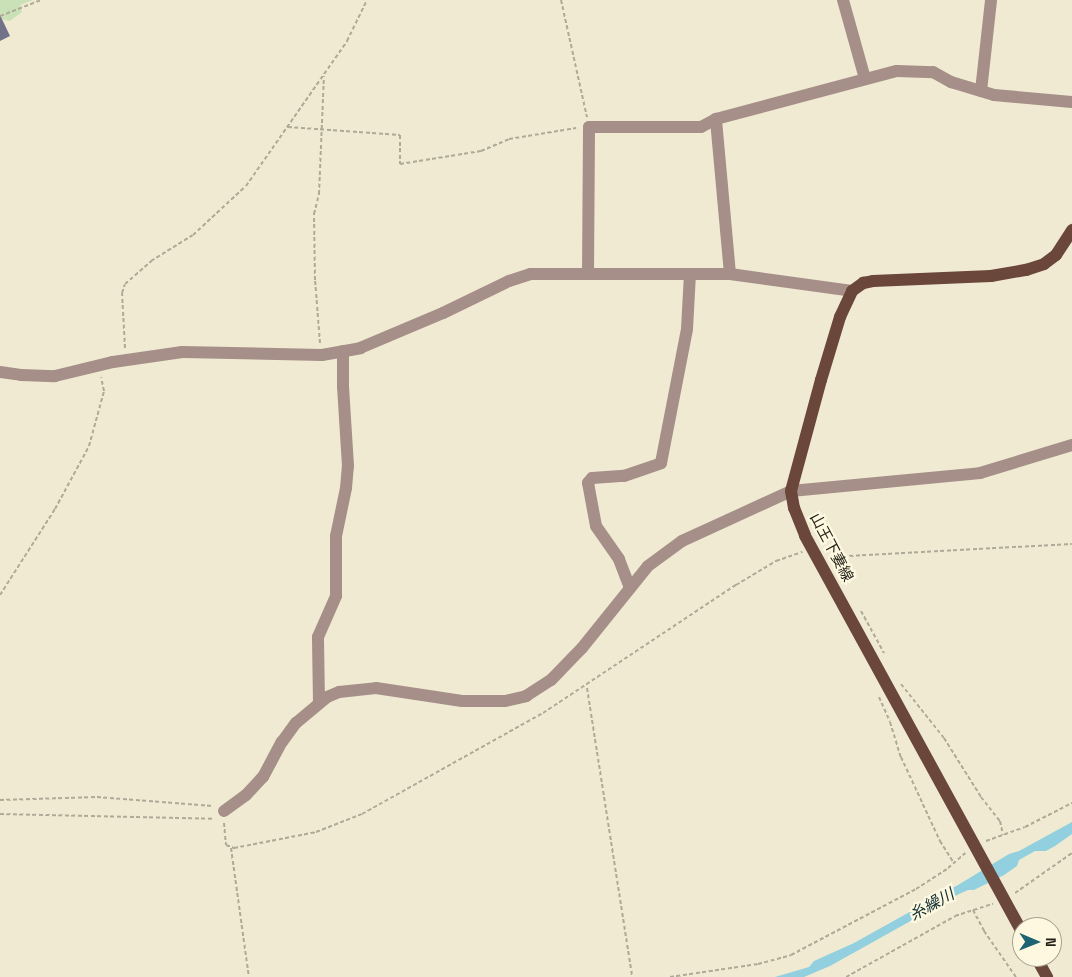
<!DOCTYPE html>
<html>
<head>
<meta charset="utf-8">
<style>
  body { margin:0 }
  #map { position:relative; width:1072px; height:977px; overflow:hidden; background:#f0ead2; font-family:"Space Grotesk","Noto Sans JP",sans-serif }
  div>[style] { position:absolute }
  .green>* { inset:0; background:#cae1b8 }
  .water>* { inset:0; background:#93d0df }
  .building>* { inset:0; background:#727388 }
  .path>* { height:2px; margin-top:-1px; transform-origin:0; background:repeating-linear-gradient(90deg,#afaa97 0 4px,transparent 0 6.5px) }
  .minor>* { height:12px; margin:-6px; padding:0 6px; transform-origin:6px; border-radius:6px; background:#a68f88 }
  .major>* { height:12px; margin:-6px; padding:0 6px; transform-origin:6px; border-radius:6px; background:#6b463a }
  span { translate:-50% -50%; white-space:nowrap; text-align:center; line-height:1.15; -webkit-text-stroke:4.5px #fdf8df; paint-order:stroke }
  .street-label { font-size:15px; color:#211f17 }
  .water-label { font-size:16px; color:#0f2e35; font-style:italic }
  .north { position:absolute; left:1012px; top:917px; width:50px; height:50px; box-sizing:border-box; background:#fdf8df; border:1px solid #a5a18f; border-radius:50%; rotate:91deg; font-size:14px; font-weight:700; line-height:20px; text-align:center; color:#211f17 }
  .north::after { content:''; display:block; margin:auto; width:18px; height:22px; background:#1e6374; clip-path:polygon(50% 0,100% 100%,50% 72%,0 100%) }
</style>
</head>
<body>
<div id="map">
  <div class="green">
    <i style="clip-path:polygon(0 0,33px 0,20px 5px,22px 12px,10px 21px,0 19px)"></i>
  </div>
  <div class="water">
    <i style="clip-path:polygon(1072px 822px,1072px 834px,1055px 846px,1046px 851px,1035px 851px,1019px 860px,1017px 866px,1004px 875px,974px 890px,968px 890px,959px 894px,830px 966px,804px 977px,775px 977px,809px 967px,814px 961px,854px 943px,958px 885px,1009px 854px,1019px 851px)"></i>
  </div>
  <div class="building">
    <i style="clip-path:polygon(0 15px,10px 36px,0 41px)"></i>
  </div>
  <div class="path">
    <i style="left:561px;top:0;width:120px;rotate:77.5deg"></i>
    <i style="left:0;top:16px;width:44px;rotate:-21.3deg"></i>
    <i style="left:288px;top:127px;width:112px;rotate:4.1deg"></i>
    <i style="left:400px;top:135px;width:29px;rotate:90deg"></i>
    <i style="left:400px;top:164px;width:82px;rotate:-9.1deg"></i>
    <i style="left:481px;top:151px;width:30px;rotate:-23deg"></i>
    <i style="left:509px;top:139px;width:68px;rotate:-9.3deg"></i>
    <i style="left:320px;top:343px;width:63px;rotate:-94.5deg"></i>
    <i style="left:315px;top:280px;width:66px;rotate:-90.9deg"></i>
    <i style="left:314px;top:214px;width:21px;rotate:-76deg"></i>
    <i style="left:319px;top:194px;width:118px;rotate:-87.6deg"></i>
    <i style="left:125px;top:348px;width:55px;rotate:-93.1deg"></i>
    <i style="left:122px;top:293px;width:9px;rotate:-72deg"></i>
    <i style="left:125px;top:284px;width:35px;rotate:-41deg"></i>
    <i style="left:151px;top:261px;width:49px;rotate:-31.8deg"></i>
    <i style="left:193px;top:235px;width:72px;rotate:-42.8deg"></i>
    <i style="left:246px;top:186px;width:177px;rotate:-55.1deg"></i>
    <i style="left:347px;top:41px;width:46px;rotate:-64deg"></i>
    <i style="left:830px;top:557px;width:242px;rotate:-3.1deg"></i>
    <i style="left:0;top:595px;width:102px;rotate:-57.4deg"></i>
    <i style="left:55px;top:509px;width:72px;rotate:-61.6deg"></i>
    <i style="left:89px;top:446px;width:57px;rotate:-74.7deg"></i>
    <i style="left:104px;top:391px;width:14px;rotate:-102deg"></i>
    <i style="left:861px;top:611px;width:48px;rotate:61.3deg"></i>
    <i style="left:901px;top:684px;width:69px;rotate:51.5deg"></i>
    <i style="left:944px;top:738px;width:70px;rotate:57.9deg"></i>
    <i style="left:981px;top:797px;width:31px;rotate:52deg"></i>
    <i style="left:1000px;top:821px;width:14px;rotate:78deg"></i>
    <i style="left:587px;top:688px;width:292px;rotate:81.1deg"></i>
    <i style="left:879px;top:697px;width:27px;rotate:66deg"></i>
    <i style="left:890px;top:722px;width:37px;rotate:73deg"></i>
    <i style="left:901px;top:757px;width:93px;rotate:65.1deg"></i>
    <i style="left:940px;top:841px;width:26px;rotate:58deg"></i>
    <i style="left:0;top:800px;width:97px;rotate:-1.8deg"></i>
    <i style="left:97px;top:797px;width:116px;rotate:4.4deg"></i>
    <i style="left:0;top:814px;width:214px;rotate:1.3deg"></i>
    <i style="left:224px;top:823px;width:22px;rotate:85deg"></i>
    <i style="left:226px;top:845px;width:9px;rotate:21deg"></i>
    <i style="left:234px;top:848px;width:84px;rotate:-11deg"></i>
    <i style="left:316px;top:832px;width:49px;rotate:-21.4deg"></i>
    <i style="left:362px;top:814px;width:207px;rotate:-29.2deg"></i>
    <i style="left:543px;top:713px;width:232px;rotate:-33.6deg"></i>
    <i style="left:736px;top:585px;width:47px;rotate:-31deg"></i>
    <i style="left:776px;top:561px;width:28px;rotate:-19deg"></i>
    <i style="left:986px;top:841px;width:41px;rotate:-19.7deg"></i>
    <i style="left:1025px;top:827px;width:53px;rotate:-27.1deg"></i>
    <i style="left:231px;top:848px;width:130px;rotate:82.1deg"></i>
    <i style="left:1015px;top:893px;width:70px;rotate:-35.1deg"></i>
    <i style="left:973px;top:910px;width:24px;rotate:62deg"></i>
    <i style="left:984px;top:931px;width:56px;rotate:55.2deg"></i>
    <i style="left:670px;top:977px;width:89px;rotate:-8.4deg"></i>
    <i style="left:758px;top:964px;width:34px;rotate:-15deg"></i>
    <i style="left:791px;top:955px;width:141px;rotate:-27.8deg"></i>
    <i style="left:916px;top:889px;width:38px;rotate:-33deg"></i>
    <i style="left:948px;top:868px;width:23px;rotate:-41deg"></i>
    <i style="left:846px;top:977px;width:125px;rotate:-29.2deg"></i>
    <i style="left:955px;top:916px;width:40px;rotate:-18deg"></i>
  </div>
  <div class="minor">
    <i style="left:843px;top:0;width:82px;rotate:74.4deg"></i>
    <i style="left:981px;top:91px;width:92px;rotate:-83.7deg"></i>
    <i style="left:588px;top:273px;width:146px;rotate:-89.6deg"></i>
    <i style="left:589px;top:127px;width:112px"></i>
    <i style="left:701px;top:127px;width:17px;rotate:-28deg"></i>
    <i style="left:730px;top:274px;width:156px;rotate:-95.2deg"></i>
    <i style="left:716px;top:119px;width:187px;rotate:-14.9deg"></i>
    <i style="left:897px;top:71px;width:36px;rotate:2deg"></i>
    <i style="left:933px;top:72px;width:21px;rotate:29deg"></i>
    <i style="left:951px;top:82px;width:45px;rotate:16.8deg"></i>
    <i style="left:994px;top:95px;width:78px;rotate:5.1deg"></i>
    <i style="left:0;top:372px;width:21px;rotate:8deg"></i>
    <i style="left:21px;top:375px;width:34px;rotate:2deg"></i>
    <i style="left:55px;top:376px;width:60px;rotate:-13.6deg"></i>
    <i style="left:113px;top:362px;width:70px;rotate:-8.2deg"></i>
    <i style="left:182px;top:352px;width:140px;rotate:1.2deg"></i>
    <i style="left:322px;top:355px;width:39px;rotate:-10deg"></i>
    <i style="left:360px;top:348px;width:90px;rotate:-22.9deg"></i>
    <i style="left:443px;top:313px;width:73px;rotate:-25.9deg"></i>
    <i style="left:509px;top:281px;width:22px;rotate:-18deg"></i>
    <i style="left:530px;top:274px;width:200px"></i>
    <i style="left:730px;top:274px;width:123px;rotate:7.9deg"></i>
    <i style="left:630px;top:588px;width:31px;rotate:-111deg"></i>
    <i style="left:619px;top:559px;width:40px;rotate:-124.9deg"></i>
    <i style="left:596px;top:526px;width:44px;rotate:-100.5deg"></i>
    <i style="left:588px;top:483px;width:6px;rotate:-51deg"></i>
    <i style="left:592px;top:478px;width:32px;rotate:-4deg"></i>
    <i style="left:624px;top:476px;width:39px;rotate:-19deg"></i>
    <i style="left:661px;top:463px;width:136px;rotate:-79deg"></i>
    <i style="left:687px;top:329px;width:55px;rotate:-86.9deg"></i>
    <i style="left:319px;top:703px;width:66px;rotate:-90.9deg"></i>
    <i style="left:318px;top:637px;width:45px;rotate:-66.3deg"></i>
    <i style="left:336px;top:596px;width:60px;rotate:-90deg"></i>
    <i style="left:336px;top:536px;width:49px;rotate:-78.2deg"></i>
    <i style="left:346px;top:488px;width:22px;rotate:-85deg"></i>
    <i style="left:348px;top:466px;width:80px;rotate:-93.6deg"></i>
    <i style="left:343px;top:386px;width:35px;rotate:-90deg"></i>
    <i style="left:224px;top:811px;width:27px;rotate:-36deg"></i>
    <i style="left:246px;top:795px;width:25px;rotate:-47deg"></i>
    <i style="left:263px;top:777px;width:40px;rotate:-62deg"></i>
    <i style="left:282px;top:742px;width:24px;rotate:-54deg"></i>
    <i style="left:296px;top:723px;width:40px;rotate:-40deg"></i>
    <i style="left:327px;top:697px;width:13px;rotate:-23deg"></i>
    <i style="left:339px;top:692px;width:37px;rotate:-6deg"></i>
    <i style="left:376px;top:688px;width:87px;rotate:8.6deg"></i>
    <i style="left:462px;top:701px;width:43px"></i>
    <i style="left:505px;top:701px;width:22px;rotate:-13deg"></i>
    <i style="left:526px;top:696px;width:30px;rotate:-33deg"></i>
    <i style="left:551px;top:680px;width:45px;rotate:-45.9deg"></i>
    <i style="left:582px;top:648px;width:105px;rotate:-51.2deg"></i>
    <i style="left:648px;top:566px;width:42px;rotate:-36.3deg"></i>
    <i style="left:682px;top:541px;width:120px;rotate:-24.6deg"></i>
    <i style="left:791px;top:491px;width:190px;rotate:-5.4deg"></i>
    <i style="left:980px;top:473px;width:96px;rotate:-16.9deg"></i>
  </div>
  <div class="major">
    <i style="left:1022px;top:932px;width:452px;rotate:-118.7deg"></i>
    <i style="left:805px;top:535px;width:29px;rotate:-112deg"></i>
    <i style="left:794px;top:508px;width:17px;rotate:-100deg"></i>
    <i style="left:791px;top:491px;width:115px;rotate:-74.9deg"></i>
    <i style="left:821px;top:380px;width:66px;rotate:-73.2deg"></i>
    <i style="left:840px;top:317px;width:29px;rotate:-65deg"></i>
    <i style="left:852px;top:291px;width:14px;rotate:-36deg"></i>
    <i style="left:863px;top:283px;width:10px;rotate:-11deg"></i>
    <i style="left:873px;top:281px;width:118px;rotate:-2.4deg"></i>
    <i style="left:991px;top:276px;width:36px;rotate:-10deg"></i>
    <i style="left:1026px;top:270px;width:19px;rotate:-18deg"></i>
    <i style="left:1044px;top:264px;width:15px;rotate:-37deg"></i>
    <i style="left:1056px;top:255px;width:30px;rotate:-57deg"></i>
    <i style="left:1036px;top:957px;width:23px;rotate:61deg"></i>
  </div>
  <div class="street-label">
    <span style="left:832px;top:547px;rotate:62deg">山王下妻線</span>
  </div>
  <div class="water-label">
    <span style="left:932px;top:905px;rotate:-29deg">糸繰川</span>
  </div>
  <div class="north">N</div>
</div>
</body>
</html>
